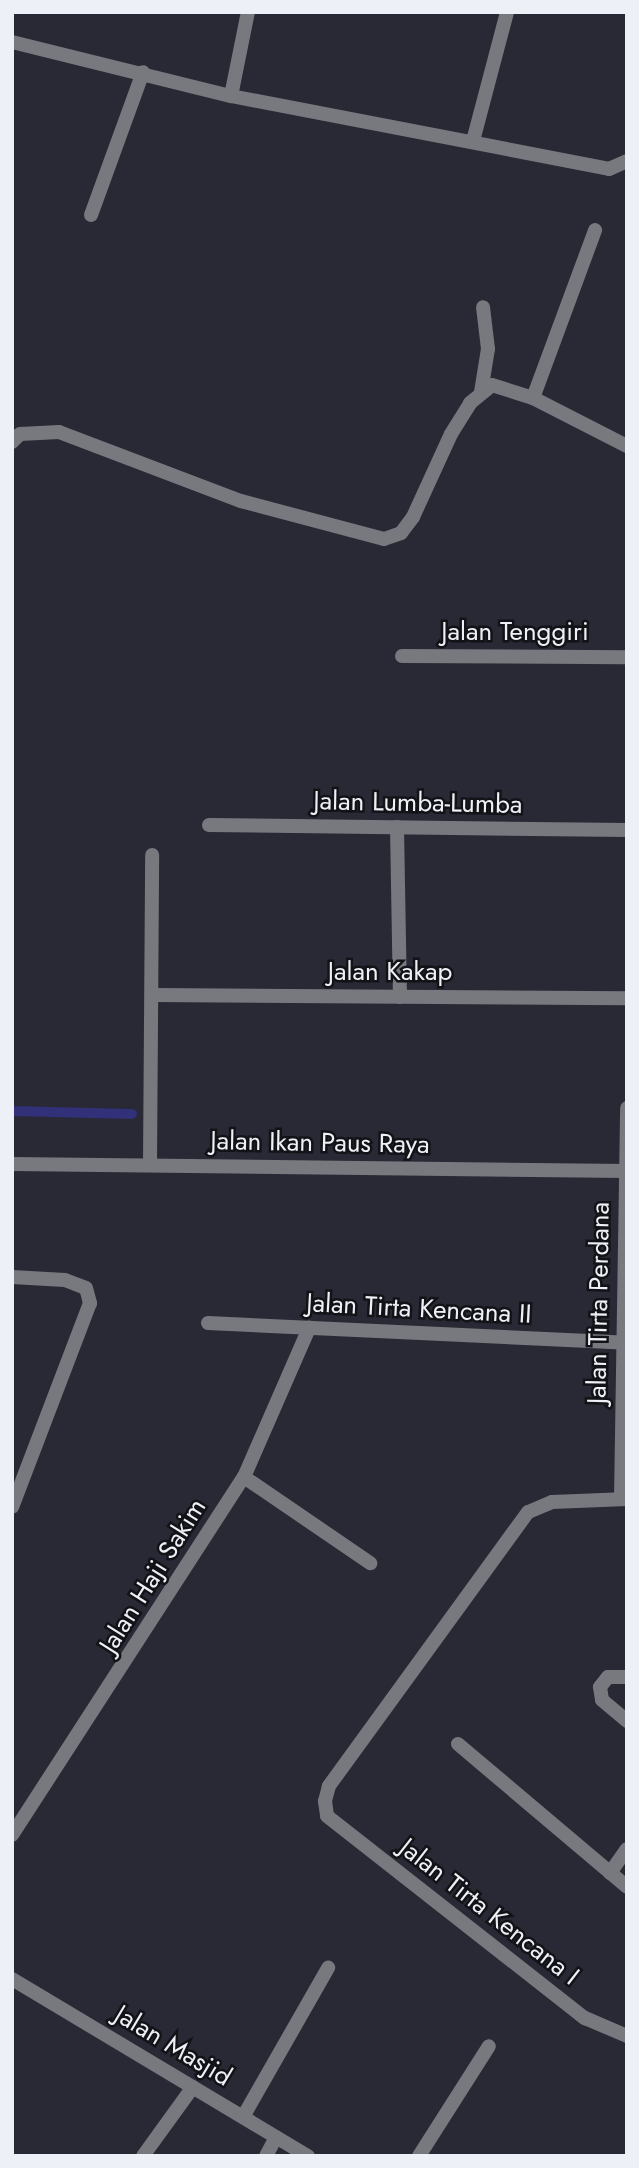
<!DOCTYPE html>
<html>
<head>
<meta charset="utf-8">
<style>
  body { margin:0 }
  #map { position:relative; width:639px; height:2168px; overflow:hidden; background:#282935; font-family:Jost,sans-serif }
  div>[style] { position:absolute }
  .stream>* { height:10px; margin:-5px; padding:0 5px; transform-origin:5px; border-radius:5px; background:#313078 }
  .service>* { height:14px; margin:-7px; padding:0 7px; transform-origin:7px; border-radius:7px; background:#78797f }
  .minor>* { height:14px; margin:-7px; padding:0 7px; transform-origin:7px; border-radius:7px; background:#78797f }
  span { translate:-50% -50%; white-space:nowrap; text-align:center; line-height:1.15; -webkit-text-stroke:5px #121217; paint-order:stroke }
  .street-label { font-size:26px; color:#eef0f7 }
  .frame { position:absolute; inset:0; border:14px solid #eef0f7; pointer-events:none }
</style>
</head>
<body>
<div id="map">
  <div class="stream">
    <i style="left:12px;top:1111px;width:120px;rotate:1.4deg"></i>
  </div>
  <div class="service">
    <i style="left:244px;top:1477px;width:153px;rotate:34.3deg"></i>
  </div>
  <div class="minor">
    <i style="left:12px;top:42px;width:226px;rotate:13.9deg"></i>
    <i style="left:231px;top:96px;width:385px;rotate:10.9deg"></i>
    <i style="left:609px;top:169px;width:20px;rotate:-24deg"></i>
    <i style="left:231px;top:96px;width:86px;rotate:-78.6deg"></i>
    <i style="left:473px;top:141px;width:133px;rotate:-75.2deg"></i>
    <i style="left:91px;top:215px;width:152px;rotate:-70deg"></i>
    <i style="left:481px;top:392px;width:44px;rotate:-80.8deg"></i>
    <i style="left:488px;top:349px;width:42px;rotate:-96.8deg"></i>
    <i style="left:533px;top:398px;width:179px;rotate:-69.7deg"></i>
    <i style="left:12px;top:442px;width:11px;rotate:-45deg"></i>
    <i style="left:20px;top:434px;width:39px;rotate:-3deg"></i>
    <i style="left:59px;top:432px;width:195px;rotate:20.8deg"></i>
    <i style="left:241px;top:501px;width:148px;rotate:14.9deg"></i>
    <i style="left:384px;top:539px;width:18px;rotate:-19deg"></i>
    <i style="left:401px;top:533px;width:20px;rotate:-53deg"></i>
    <i style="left:413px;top:517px;width:91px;rotate:-65.4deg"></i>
    <i style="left:451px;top:434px;width:36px;rotate:-58deg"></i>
    <i style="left:470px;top:403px;width:28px;rotate:-39deg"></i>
    <i style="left:492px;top:385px;width:43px;rotate:17.6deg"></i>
    <i style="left:533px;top:398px;width:106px;rotate:27.1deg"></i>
    <i style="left:402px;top:656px;width:225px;rotate:0.3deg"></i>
    <i style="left:209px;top:825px;width:418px;rotate:0.7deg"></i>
    <i style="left:397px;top:827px;width:170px;rotate:89deg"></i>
    <i style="left:153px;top:995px;width:474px;rotate:0.4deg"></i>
    <i style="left:12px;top:1164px;width:615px;rotate:0.65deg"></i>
    <i style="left:150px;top:1165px;width:310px;rotate:-89.6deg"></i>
    <i style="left:12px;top:1277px;width:53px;rotate:3.2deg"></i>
    <i style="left:65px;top:1280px;width:22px;rotate:21deg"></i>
    <i style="left:86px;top:1288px;width:16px;rotate:75deg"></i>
    <i style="left:90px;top:1303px;width:218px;rotate:110.9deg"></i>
    <i style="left:208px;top:1323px;width:419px;rotate:2.7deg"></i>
    <i style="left:621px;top:1499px;width:391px;rotate:-89.1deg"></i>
    <i style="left:627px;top:1499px;width:75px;rotate:177.7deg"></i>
    <i style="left:552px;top:1502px;width:26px;rotate:157deg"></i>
    <i style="left:528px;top:1512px;width:339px;rotate:126deg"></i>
    <i style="left:329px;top:1786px;width:16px;rotate:105deg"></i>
    <i style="left:325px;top:1801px;width:15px;rotate:82deg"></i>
    <i style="left:327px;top:1816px;width:328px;rotate:38.1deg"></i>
    <i style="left:585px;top:2018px;width:46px;rotate:23.2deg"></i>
    <i style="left:627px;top:1677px;width:19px;rotate:180deg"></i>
    <i style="left:608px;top:1677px;width:13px;rotate:129deg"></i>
    <i style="left:600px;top:1687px;width:13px;rotate:81deg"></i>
    <i style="left:602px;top:1700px;width:33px;rotate:40deg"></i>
    <i style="left:458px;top:1744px;width:221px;rotate:40.2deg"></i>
    <i style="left:12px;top:1835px;width:427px;rotate:-57.1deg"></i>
    <i style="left:244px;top:1477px;width:163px;rotate:-66.4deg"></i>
    <i style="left:610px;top:1873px;width:29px;rotate:-55deg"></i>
    <i style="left:12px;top:1979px;width:345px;rotate:30.9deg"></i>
    <i style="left:243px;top:2117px;width:172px;rotate:-60.3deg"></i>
    <i style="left:143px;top:2156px;width:85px;rotate:-54.1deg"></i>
    <i style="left:266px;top:2156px;width:21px;rotate:-62deg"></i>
    <i style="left:419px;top:2156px;width:130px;rotate:-57.5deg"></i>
  </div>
  <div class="street-label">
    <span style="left:515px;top:632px">Jalan Tenggiri</span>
    <span style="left:418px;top:803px;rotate:1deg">Jalan Lumba-Lumba</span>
    <span style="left:390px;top:972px">Jalan Kakap</span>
    <span style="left:320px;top:1143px;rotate:1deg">Jalan Ikan Paus Raya</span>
    <span style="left:599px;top:1303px;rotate:-89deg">Jalan Tirta Perdana</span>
    <span style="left:419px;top:1309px;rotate:3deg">Jalan Tirta Kencana II</span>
    <span style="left:153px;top:1576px;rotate:-58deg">Jalan Haji Sakim</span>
    <span style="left:489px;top:1912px;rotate:38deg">Jalan Tirta Kencana I</span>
    <span style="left:173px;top:2046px;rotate:31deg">Jalan Masjid</span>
  </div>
  <div class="frame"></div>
</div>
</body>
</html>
